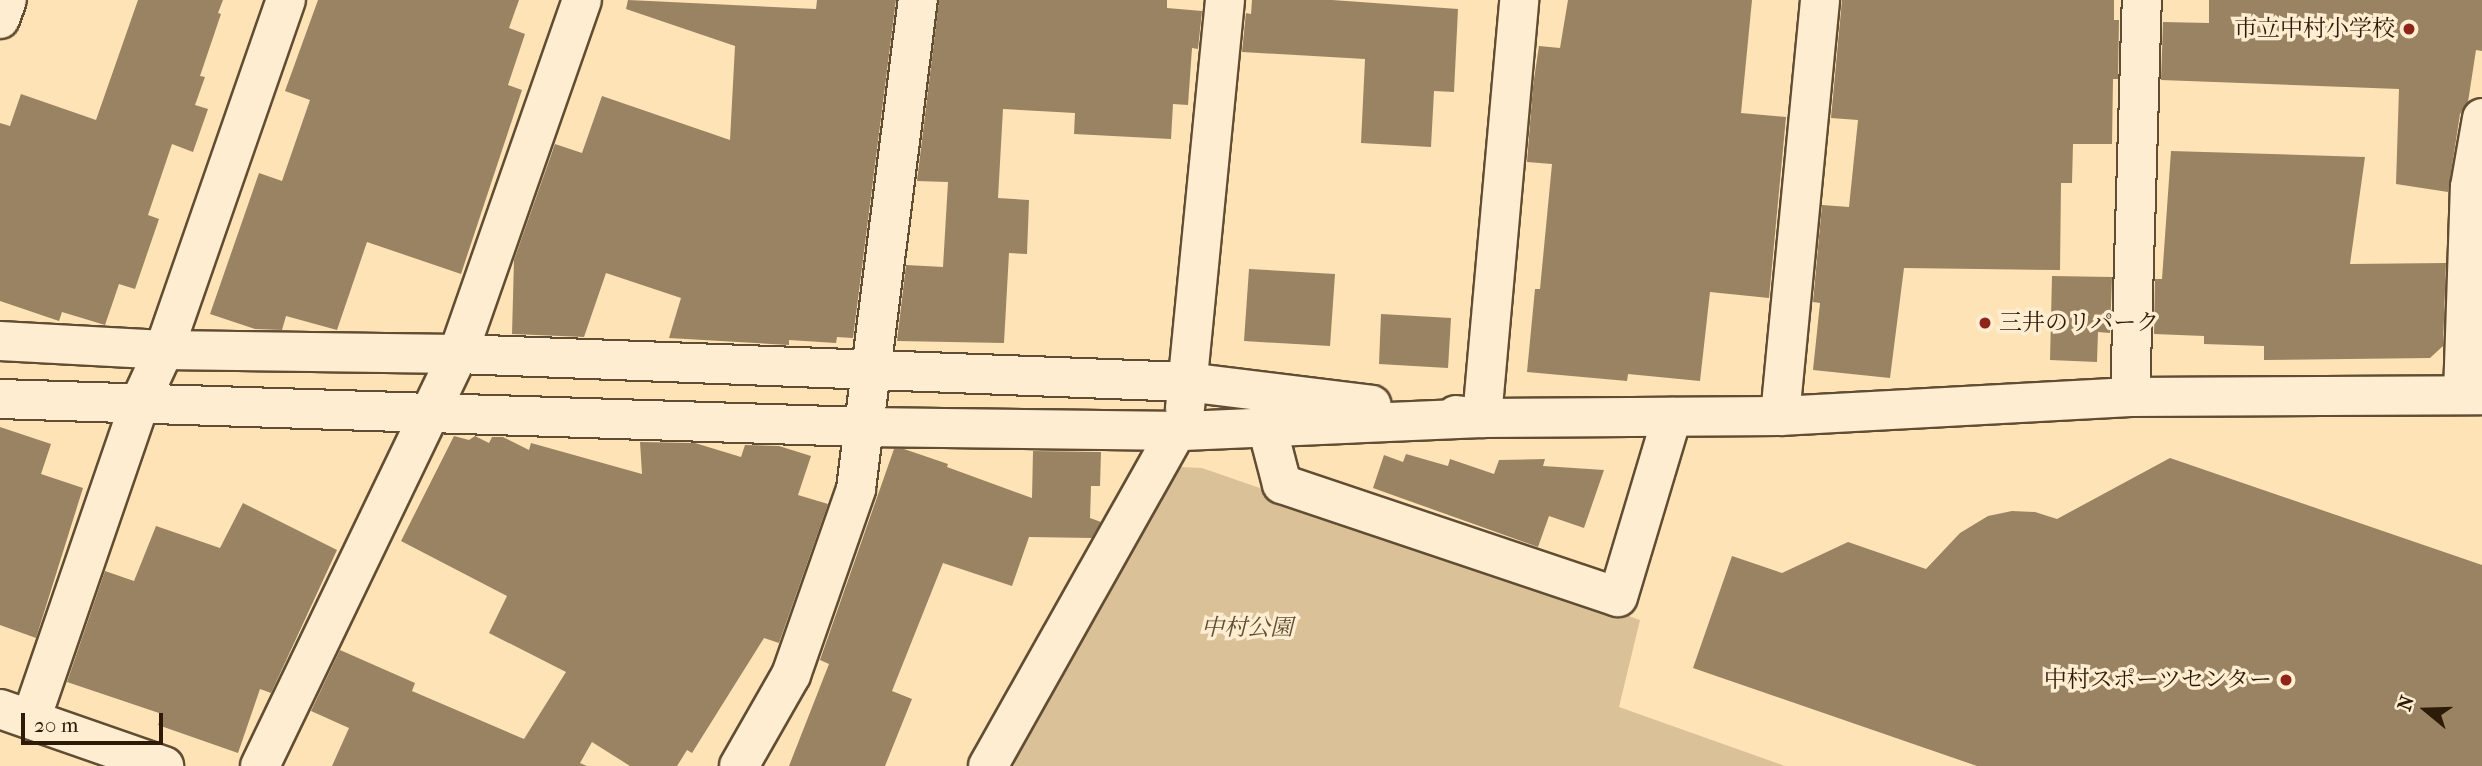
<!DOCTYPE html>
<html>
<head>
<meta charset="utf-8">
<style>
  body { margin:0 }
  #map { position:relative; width:2482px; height:766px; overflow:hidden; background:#fee3b6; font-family:"IM FELL French Canon","Noto Serif JP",serif }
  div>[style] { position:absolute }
  .green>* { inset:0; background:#dac198 }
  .building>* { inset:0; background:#9a8362 }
  .roads { filter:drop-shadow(2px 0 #614d33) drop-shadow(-2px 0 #614d33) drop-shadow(0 2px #614d33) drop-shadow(0 -2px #614d33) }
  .street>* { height:38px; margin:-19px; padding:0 19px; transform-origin:19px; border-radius:19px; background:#feedd0 }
  .secondary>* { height:38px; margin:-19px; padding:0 19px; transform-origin:19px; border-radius:19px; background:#feedd0 }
  .dots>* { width:19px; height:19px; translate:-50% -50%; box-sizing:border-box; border:4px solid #feedd0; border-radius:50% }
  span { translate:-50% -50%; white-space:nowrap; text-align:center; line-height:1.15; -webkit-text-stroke:7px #feedd0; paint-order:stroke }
  .poi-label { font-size:23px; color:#2d1b07 }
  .right { translate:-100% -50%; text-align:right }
  .left { translate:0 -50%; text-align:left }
  .park-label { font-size:23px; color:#614d32; font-style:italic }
  .north { position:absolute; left:2391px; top:675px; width:70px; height:70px; -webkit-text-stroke:5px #feedd0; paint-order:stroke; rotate:289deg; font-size:19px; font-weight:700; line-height:28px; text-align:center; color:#2d1b07 }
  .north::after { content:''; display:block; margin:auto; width:24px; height:32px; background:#2d1b07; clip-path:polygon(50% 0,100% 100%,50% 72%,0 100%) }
  .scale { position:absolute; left:21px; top:713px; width:142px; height:32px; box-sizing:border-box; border:4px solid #2d1b07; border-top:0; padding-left:9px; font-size:21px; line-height:24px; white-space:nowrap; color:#2d1b07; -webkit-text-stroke:5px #feedd0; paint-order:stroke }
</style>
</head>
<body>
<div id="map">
  <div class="green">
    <i style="clip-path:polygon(1179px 467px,1202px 468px,1640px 620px,1619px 707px,1785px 766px,1014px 766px,1016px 755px)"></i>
  </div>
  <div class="building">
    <i style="clip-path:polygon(138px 0,223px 0,218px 13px,221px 14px,200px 76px,205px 77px,195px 105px,208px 109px,193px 152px,172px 144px,148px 215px,159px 219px,135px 289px,119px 284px,105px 325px,62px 312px,59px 321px,0 301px,0 123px,10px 126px,21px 94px,96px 120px)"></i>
    <i style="clip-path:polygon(318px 0,519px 0,509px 28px,525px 34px,508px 85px,522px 90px,461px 274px,367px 242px,337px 330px,286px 316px,282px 330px,255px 329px,210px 314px,259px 173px,282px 181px,310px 100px,285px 91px)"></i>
    <i style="clip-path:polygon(628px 0,816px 9px,817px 0,896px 0,853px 338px,837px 337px,836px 343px,789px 340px,789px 345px,669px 338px,681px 298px,606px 273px,584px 337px,512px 334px,514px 260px,555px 144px,582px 153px,602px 96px,730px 140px,735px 46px,626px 9px)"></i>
    <i style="clip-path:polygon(939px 0,1167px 0,1167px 8px,1202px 11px,1198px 49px,1192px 48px,1188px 105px,1173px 104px,1171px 139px,1074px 134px,1075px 113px,1003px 109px,998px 198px,1029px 200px,1027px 254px,1009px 253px,1004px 343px,897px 341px,906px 265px,943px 267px,948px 182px,917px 181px)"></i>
    <i style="clip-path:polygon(1252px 0,1332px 0,1458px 9px,1454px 92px,1434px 91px,1431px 147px,1361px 143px,1365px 59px,1242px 52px,1246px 13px,1251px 14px)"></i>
    <i style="clip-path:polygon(1568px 0,1752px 0,1741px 113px,1786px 117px,1769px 298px,1710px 292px,1700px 381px,1628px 374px,1627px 381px,1527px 372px,1535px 289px,1540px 289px,1552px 164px,1527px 162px,1533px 86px,1539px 46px,1560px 48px)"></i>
    <i style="clip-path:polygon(1842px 0,2114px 0,2114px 20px,2119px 20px,2118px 79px,2113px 79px,2112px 144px,2073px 144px,2072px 183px,2061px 183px,2060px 270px,1904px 268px,1890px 378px,1813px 370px,1820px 303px,1813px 302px,1822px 205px,1849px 207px,1858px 120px,1831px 118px)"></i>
    <i style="clip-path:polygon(2209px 0,2482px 0,2482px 51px,2476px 50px,2468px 102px,2460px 114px,2448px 192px,2396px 184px,2399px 89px,2161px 80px,2163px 22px,2209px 23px)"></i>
    <i style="clip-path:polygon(2171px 151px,2365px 157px,2350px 264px,2446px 263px,2443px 346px,2430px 358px,2264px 360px,2264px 346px,2204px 344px,2204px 336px,2154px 334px,2155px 279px,2162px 279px)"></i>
    <i style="clip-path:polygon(1249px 269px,1335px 274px,1330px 346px,1244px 341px)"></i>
    <i style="clip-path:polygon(2052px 276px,2112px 277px,2110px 333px,2098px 332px,2097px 362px,2050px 360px)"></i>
    <i style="clip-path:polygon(1381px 314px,1451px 318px,1448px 368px,1379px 364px)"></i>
    <i style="clip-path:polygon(0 427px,51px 444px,41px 474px,83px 488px,36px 638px,0 625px)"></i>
    <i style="clip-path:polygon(454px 436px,469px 440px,475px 436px,489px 443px,492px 437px,503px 437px,529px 450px,531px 443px,642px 474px,640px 442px,695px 443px,741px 457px,745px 445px,779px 446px,811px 456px,798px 495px,828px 504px,779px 643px,764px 638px,692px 753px,687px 750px,677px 766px,630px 766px,592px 742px,580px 763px,587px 766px,332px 766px,349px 728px,311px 711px,340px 650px,415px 683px,412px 691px,524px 739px,566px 672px,489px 633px,507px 596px,401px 541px)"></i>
    <i style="clip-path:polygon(894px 449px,904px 449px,948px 464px,947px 467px,1032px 498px,1033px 451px,1101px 452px,1100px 486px,1091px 486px,1090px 518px,1101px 522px,1092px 538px,1029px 537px,1012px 586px,943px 563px,892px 691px,912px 699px,885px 766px,789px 766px,829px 664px,820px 660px)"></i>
    <i style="clip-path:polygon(1406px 454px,1448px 466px,1450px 459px,1494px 474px,1499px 460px,1545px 459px,1543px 466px,1604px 470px,1584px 528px,1549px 516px,1538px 547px,1373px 488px,1384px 455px,1403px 462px)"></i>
    <i style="clip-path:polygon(2170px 458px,2482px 565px,2482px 766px,1977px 766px,1693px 668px,1732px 556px,1782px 573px,1848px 542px,1926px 569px,1960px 533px,1988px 516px,2012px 511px,2035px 512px,2057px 519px)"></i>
    <i style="clip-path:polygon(243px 503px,337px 550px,271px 693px,260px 689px,238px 753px,158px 725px,162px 714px,67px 682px,105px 571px,134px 581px,156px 526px,220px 548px)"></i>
  </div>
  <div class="roads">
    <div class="street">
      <i style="left:0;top:19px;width:20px;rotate:-70deg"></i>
      <i style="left:0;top:341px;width:164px;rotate:3.1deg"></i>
      <i style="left:164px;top:350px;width:294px;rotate:0.8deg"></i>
      <i style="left:458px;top:354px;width:729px;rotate:2.2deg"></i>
      <i style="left:1186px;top:382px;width:187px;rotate:7deg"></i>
      <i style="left:2463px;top:395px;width:208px;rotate:-88.1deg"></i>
      <i style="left:2470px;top:187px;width:70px;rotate:-80.1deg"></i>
      <i style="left:2130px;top:397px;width:397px;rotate:-88.3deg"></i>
      <i style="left:0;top:399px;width:864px;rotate:1.86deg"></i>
      <i style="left:864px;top:427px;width:319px;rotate:0.7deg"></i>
      <i style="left:1183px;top:431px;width:299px;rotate:-2.5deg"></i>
      <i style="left:1482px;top:418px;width:298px;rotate:-0.4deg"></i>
      <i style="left:1780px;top:416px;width:351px;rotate:-3.1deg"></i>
      <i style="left:2130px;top:397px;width:352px;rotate:-0.3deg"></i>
      <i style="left:1185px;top:408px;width:410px;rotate:-84.4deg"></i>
      <i style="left:1456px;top:415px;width:26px;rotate:7deg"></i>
      <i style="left:1482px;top:418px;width:420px;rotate:-84.9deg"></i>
      <i style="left:1780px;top:416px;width:418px;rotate:-84.5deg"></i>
      <i style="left:1267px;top:427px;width:59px;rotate:75.3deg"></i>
      <i style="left:1282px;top:484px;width:354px;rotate:18.6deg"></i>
      <i style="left:1618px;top:597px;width:188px;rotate:-73.3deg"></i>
      <i style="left:31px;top:719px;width:335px;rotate:-71deg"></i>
      <i style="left:140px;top:402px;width:57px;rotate:-65.2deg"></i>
      <i style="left:164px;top:350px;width:371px;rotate:-70.8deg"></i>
      <i style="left:260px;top:766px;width:457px;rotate:-64.3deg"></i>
      <i style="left:458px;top:354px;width:375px;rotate:-70.7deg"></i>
      <i style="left:739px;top:766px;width:105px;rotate:-60.3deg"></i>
      <i style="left:791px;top:675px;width:197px;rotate:-70.7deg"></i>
      <i style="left:856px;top:489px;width:493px;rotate:-82.8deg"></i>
      <i style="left:988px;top:766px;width:385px;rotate:-60.6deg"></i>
    </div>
    <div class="secondary">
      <i style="left:0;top:709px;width:174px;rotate:19.2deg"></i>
    </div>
  </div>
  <div class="dots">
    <i style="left:2409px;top:29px;background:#8f2418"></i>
    <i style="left:1985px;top:323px;background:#8f2418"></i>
    <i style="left:2286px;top:680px;background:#8f2418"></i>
  </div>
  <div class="poi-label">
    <span class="right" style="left:2395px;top:29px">市立中村小学校</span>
    <span class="left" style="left:1999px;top:323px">三井のリパーク</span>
    <span class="right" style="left:2272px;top:680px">中村スポーツセンター</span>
  </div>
  <div class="park-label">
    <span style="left:1247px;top:628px">中村公園</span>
  </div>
  <div class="north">N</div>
  <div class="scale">20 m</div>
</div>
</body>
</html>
